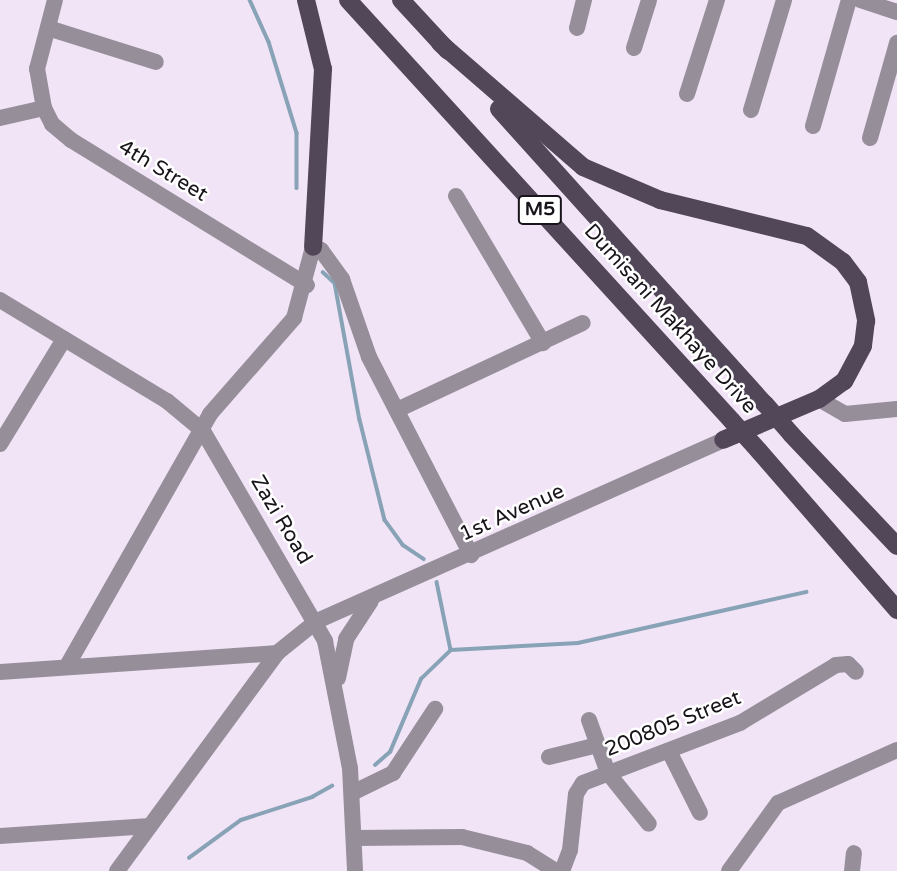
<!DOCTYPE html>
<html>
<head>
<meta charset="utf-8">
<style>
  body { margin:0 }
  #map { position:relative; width:897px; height:871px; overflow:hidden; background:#f2e4f7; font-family:"Varela Round",sans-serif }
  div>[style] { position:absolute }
  .stream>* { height:3.5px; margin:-1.75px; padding:0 1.75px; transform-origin:1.75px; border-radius:1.75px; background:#88a2b6 }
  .minor>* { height:16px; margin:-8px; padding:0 8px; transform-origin:8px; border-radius:8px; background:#968f9a }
  .major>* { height:18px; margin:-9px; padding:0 9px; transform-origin:9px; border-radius:9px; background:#524659 }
  .major-bridge>* { height:18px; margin:-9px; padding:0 9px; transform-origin:9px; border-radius:9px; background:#524659 }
  span { translate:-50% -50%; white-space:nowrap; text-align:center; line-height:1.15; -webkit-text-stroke:5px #fff; paint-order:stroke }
  .shield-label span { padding:2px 5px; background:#fff; border:2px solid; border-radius:5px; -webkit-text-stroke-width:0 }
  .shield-label { font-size:19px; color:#19141b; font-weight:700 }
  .street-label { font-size:21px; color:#19141b }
</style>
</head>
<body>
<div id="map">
  <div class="stream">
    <i style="left:250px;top:0;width:46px;rotate:65.7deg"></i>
    <i style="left:269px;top:42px;width:95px;rotate:72.9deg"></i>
    <i style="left:297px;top:133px;width:55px;rotate:90deg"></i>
    <i style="left:323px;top:272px;width:16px;rotate:43deg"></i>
    <i style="left:335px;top:283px;width:139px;rotate:79.7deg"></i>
    <i style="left:360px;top:420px;width:103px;rotate:76deg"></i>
    <i style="left:385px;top:520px;width:31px;rotate:54deg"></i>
    <i style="left:403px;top:545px;width:25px;rotate:34deg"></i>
    <i style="left:437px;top:582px;width:69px;rotate:78.4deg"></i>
    <i style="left:375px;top:765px;width:20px;rotate:-41deg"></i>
    <i style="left:390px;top:752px;width:79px;rotate:-67deg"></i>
    <i style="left:421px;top:679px;width:42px;rotate:-44deg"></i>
    <i style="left:451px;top:650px;width:127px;rotate:-3.2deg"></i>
    <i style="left:578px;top:643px;width:234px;rotate:-12.6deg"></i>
    <i style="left:189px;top:858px;width:64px;rotate:-36.2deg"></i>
    <i style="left:241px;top:820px;width:75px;rotate:-17.9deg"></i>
    <i style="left:312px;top:797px;width:23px;rotate:-29deg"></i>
  </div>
  <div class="minor">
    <i style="left:860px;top:0;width:39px;rotate:18deg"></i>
    <i style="left:48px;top:28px;width:113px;rotate:17.5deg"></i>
    <i style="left:577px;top:28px;width:29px;rotate:-76deg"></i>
    <i style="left:634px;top:48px;width:50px;rotate:-72.6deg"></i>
    <i style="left:687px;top:94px;width:99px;rotate:-72.3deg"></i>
    <i style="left:44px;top:108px;width:40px;rotate:-100deg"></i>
    <i style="left:37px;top:69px;width:71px;rotate:-75.4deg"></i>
    <i style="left:751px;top:110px;width:115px;rotate:-73.3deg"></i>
    <i style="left:0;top:118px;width:45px;rotate:-12.8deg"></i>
    <i style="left:44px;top:108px;width:18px;rotate:63deg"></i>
    <i style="left:52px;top:124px;width:25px;rotate:40deg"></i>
    <i style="left:71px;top:140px;width:277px;rotate:31.6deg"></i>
    <i style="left:813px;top:126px;width:131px;rotate:-74.1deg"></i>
    <i style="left:870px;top:138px;width:99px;rotate:-74.1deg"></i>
    <i style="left:456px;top:196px;width:171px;rotate:59.4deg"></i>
    <i style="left:0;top:300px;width:195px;rotate:31.2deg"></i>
    <i style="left:167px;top:401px;width:47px;rotate:39.8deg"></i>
    <i style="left:203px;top:431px;width:243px;rotate:59.8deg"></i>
    <i style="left:325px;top:641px;width:129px;rotate:78.9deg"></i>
    <i style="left:350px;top:768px;width:103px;rotate:87.2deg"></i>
    <i style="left:819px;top:399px;width:30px;rotate:30deg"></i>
    <i style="left:845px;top:414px;width:52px;rotate:-5.5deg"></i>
    <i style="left:397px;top:410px;width:205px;rotate:-25.1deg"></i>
    <i style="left:0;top:444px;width:123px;rotate:-58.6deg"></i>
    <i style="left:67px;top:666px;width:290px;rotate:-60.4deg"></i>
    <i style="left:210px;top:414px;width:128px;rotate:-48.8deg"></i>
    <i style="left:294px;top:318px;width:73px;rotate:-75deg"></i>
    <i style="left:313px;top:247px;width:9px;rotate:21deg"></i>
    <i style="left:321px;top:250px;width:36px;rotate:54deg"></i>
    <i style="left:342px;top:279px;width:83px;rotate:70.9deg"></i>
    <i style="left:369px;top:357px;width:223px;rotate:62.7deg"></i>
    <i style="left:0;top:672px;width:278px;rotate:-3.9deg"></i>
    <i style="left:338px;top:678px;width:40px;rotate:-78deg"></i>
    <i style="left:346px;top:639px;width:45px;rotate:-56.7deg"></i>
    <i style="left:589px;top:720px;width:56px;rotate:70.3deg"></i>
    <i style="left:608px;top:773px;width:65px;rotate:51.2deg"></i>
    <i style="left:669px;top:751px;width:69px;rotate:63.4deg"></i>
    <i style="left:549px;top:757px;width:49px;rotate:-14deg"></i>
    <i style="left:352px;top:793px;width:46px;rotate:-26deg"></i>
    <i style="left:393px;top:773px;width:77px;rotate:-56.7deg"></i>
    <i style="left:0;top:836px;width:150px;rotate:-3.8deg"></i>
    <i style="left:355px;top:838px;width:107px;rotate:-0.5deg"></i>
    <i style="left:462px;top:837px;width:67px;rotate:13.8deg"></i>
    <i style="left:527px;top:853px;width:34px;rotate:32deg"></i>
    <i style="left:117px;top:871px;width:270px;rotate:-53.7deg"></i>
    <i style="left:277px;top:653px;width:51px;rotate:-38.7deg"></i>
    <i style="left:317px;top:621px;width:445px;rotate:-24deg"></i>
    <i style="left:562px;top:871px;width:22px;rotate:-69deg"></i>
    <i style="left:570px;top:850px;width:56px;rotate:-83.9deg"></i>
    <i style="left:576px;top:794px;width:13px;rotate:-58deg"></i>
    <i style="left:583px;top:783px;width:168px;rotate:-20.9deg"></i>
    <i style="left:740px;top:723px;width:112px;rotate:-31.1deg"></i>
    <i style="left:836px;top:665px;width:12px;rotate:-5deg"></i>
    <i style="left:848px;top:664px;width:11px;rotate:45deg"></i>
    <i style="left:729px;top:871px;width:84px;rotate:-54.2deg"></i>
    <i style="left:778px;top:803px;width:130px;rotate:-24deg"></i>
    <i style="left:852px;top:871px;width:18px;rotate:-84deg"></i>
  </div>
  <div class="major">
    <i style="left:306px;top:0;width:71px;rotate:76.2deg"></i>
    <i style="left:323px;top:69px;width:178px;rotate:93.2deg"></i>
    <i style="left:348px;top:0;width:570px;rotate:47.63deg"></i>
    <i style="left:401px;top:0;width:69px;rotate:47.3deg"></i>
    <i style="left:440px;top:43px;width:189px;rotate:40.9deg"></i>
    <i style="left:583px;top:167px;width:84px;rotate:23.2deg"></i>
    <i style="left:660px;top:200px;width:151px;rotate:13.8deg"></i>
    <i style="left:807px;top:236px;width:44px;rotate:35.8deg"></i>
    <i style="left:843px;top:262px;width:25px;rotate:53deg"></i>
    <i style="left:858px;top:282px;width:40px;rotate:78deg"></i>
    <i style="left:866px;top:321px;width:25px;rotate:97deg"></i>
    <i style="left:863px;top:346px;width:40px;rotate:118deg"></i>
    <i style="left:844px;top:381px;width:31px;rotate:144deg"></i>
    <i style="left:819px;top:399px;width:104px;rotate:156.9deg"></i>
    <i style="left:499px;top:109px;width:397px;rotate:48deg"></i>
    <i style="left:791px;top:434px;width:154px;rotate:46.6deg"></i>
    <i style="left:759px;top:451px;width:211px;rotate:49deg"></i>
  </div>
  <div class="major-bridge">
    <i style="left:765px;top:404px;width:40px;rotate:49deg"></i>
    <i style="left:732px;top:421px;width:40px;rotate:48deg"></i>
  </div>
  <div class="shield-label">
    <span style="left:540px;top:210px">M5</span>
  </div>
  <div class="street-label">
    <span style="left:163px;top:171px;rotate:31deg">4th Street</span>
    <span style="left:670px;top:319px;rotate:48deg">Dumisani Makhaye Drive</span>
    <span style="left:512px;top:513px;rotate:-24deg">1st Avenue</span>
    <span style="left:281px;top:520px;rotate:59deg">Zazi Road</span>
    <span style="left:673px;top:724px;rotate:-22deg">200805 Street</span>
  </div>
</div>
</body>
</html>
